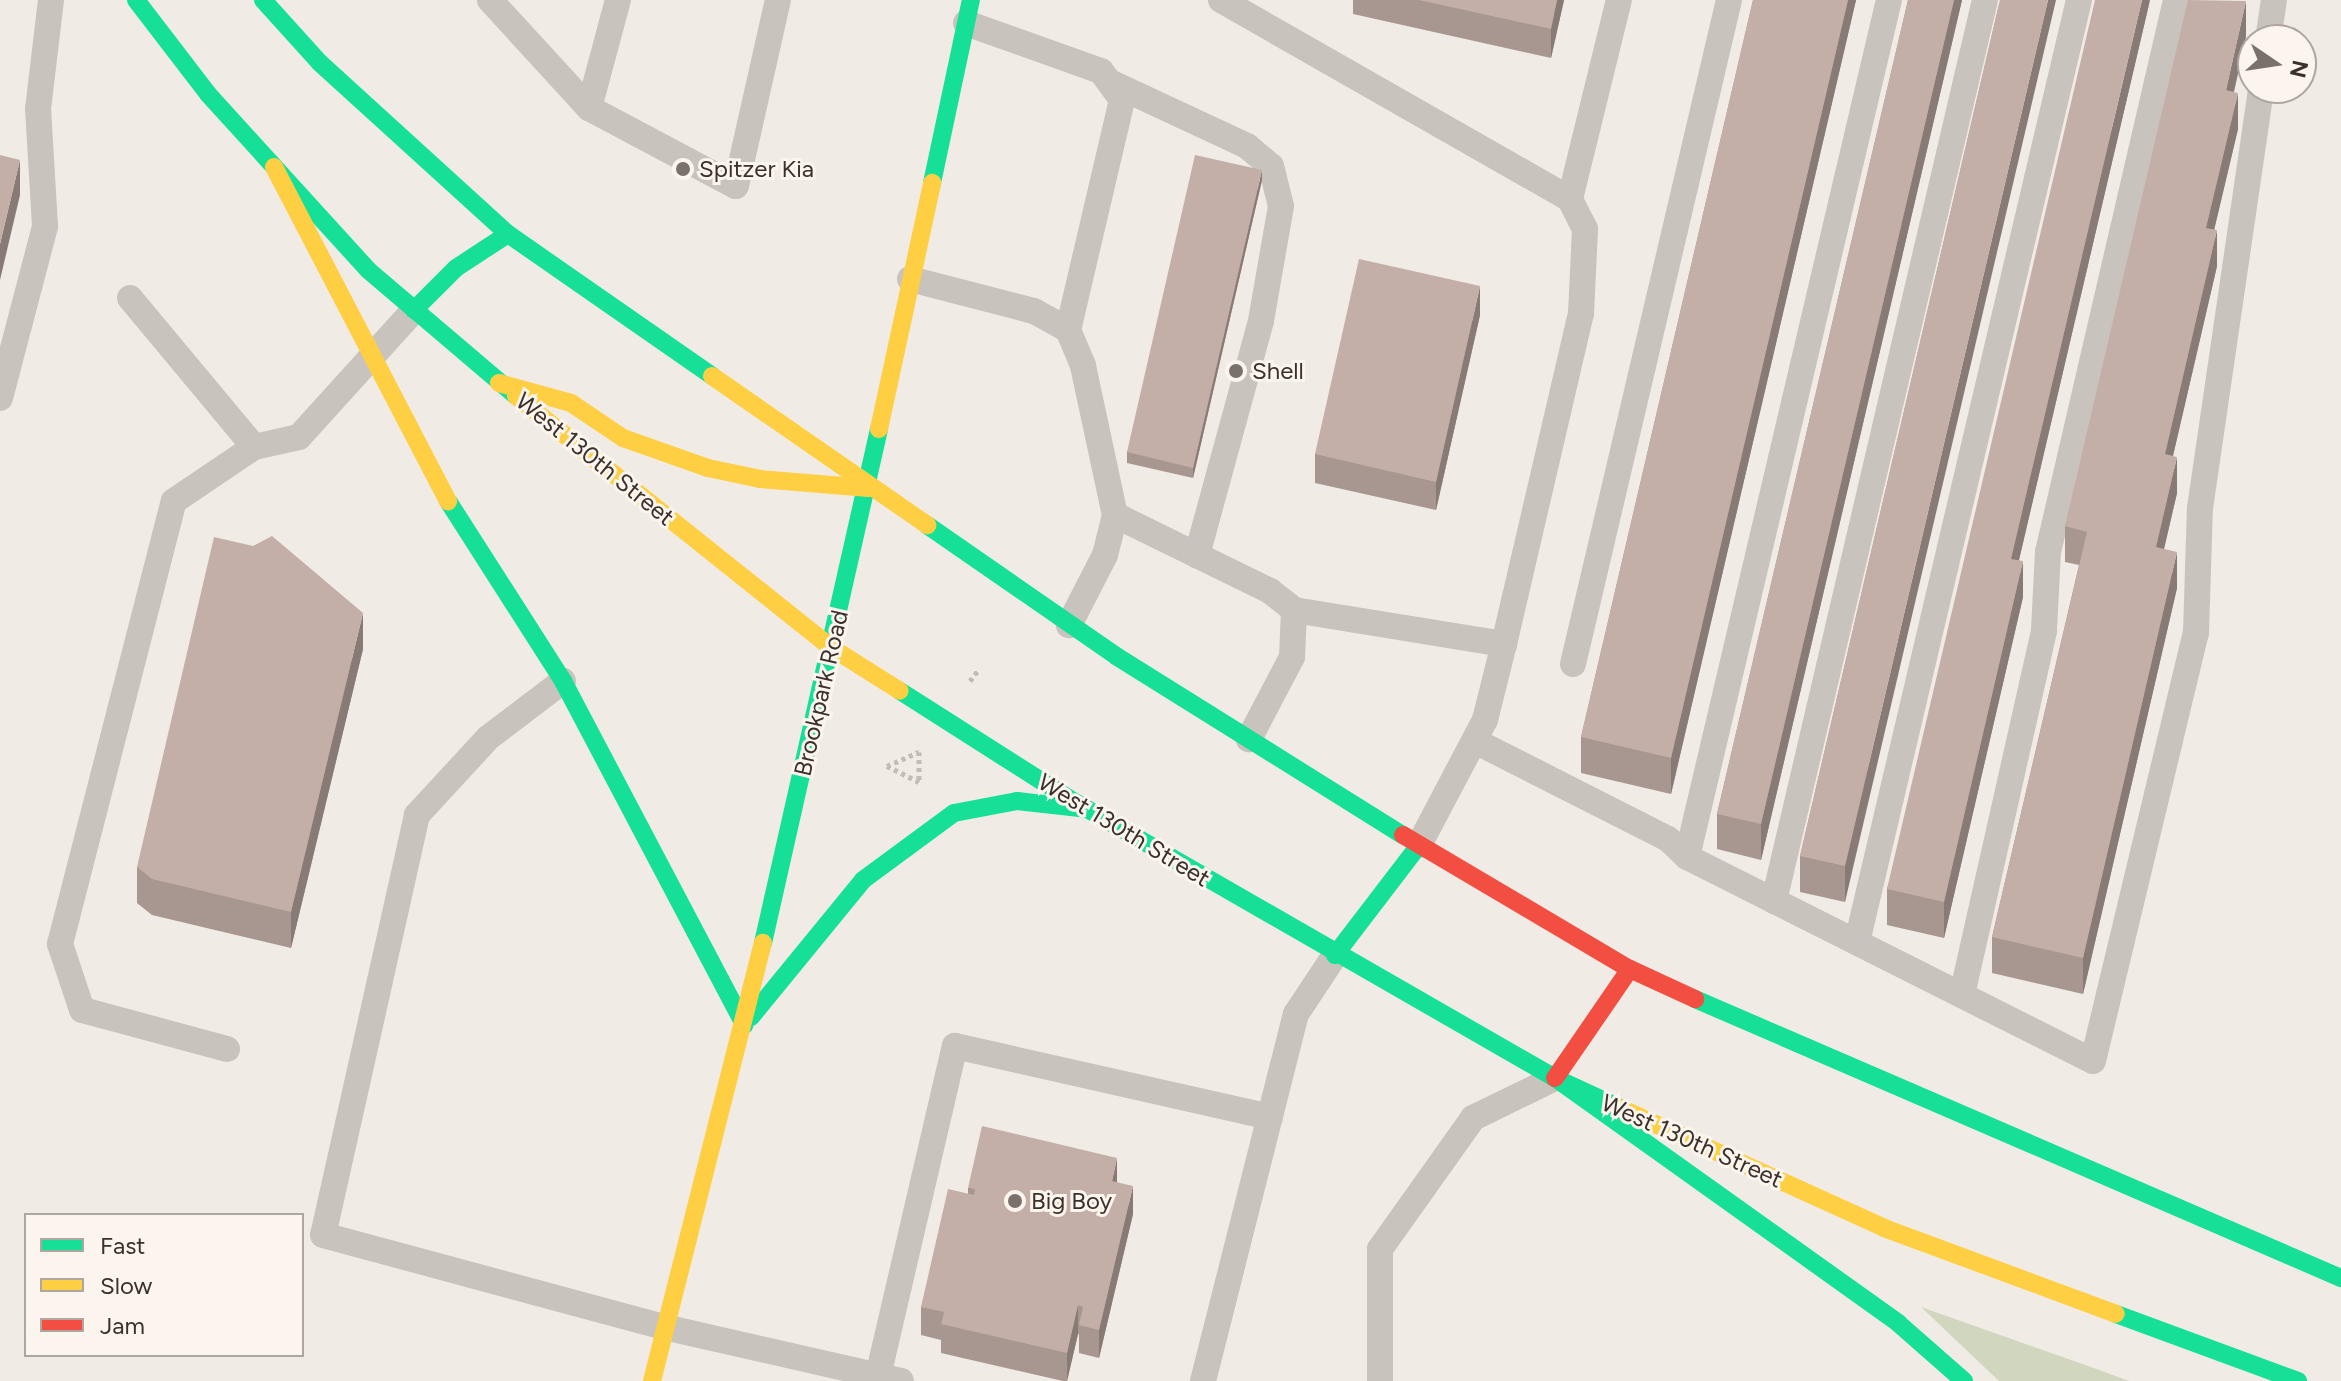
<!DOCTYPE html>
<html>
<head>
<meta charset="utf-8">
<style>
  body { margin:0 }
  #map { position:relative; width:2341px; height:1381px; overflow:hidden; background:#f0ebe5; font-family:Figtree,sans-serif }
  div>[style] { position:absolute }
  .green>* { inset:0; background:#d1d6bf }
  .path>* { height:5px; margin-top:-2.5px; transform-origin:0; background:repeating-linear-gradient(90deg,#c2bbb6 0 4px,transparent 0 8px) }
  .lane>* { height:26px; margin:-13px; padding:0 13px; transform-origin:13px; border-radius:13px; background:#c9c3be }
  .fast>* { height:18px; margin:-9px; padding:0 9px; transform-origin:9px; border-radius:9px; background:#16e098 }
  .slow>* { height:18px; margin:-9px; padding:0 9px; transform-origin:9px; border-radius:9px; background:#ffcf43 }
  .jam>* { height:18px; margin:-9px; padding:0 9px; transform-origin:9px; border-radius:9px; background:#f24e42 }
  .wall>* { inset:0; background:#a89690 }
  .shaded-wall>* { inset:0; background:#887a75 }
  .building>* { inset:0; background:#c3afa7 }
  .dots>* { width:22px; height:22px; translate:-50% -50%; box-sizing:border-box; border:4px solid #fbf5ee; border-radius:50% }
  span { translate:-50% -50%; white-space:nowrap; text-align:center; line-height:1.15; -webkit-text-stroke:6px #fbf5ee; paint-order:stroke }
  .poi-label { font-size:24px; color:#3b302b }
  .left { translate:0 -50%; text-align:left }
  .street-label { font-size:24px; color:#3b302b }
  .legend { position:absolute; left:24px; top:1213px; width:280px; height:144px; box-sizing:border-box; background:#fbf5ee; border:2px solid #aea6a0; margin:0; padding:10px 14px; list-style:none; font-size:24px; color:#3b302b }
  .legend li { display:flex; align-items:center; gap:16px; height:40px }
  .legend b { width:40px; border:2px solid #aea6a0 }
  .north { position:absolute; left:2237px; top:24px; width:80px; height:80px; box-sizing:border-box; background:#fbf5ee; border:2px solid #aea6a0; border-radius:50%; rotate:103deg; font-size:22px; font-weight:700; line-height:32px; text-align:center; color:#3b302b }
  .north::after { content:''; display:block; margin:auto; width:28px; height:36px; background:#7a716c; clip-path:polygon(50% 0,100% 100%,50% 72%,0 100%) }
</style>
</head>
<body>
<div id="map">
  <div class="green">
    <i style="clip-path:polygon(1921px 1307px,2091px 1367px,2129px 1381px,1999px 1381px)"></i>
  </div>
  <div class="path">
    <i style="left:970px;top:681px;width:15px;rotate:-53deg"></i>
    <i style="left:919px;top:752px;width:30px;rotate:90deg"></i>
    <i style="left:919px;top:782px;width:36px;rotate:-153deg"></i>
    <i style="left:887px;top:766px;width:35px;rotate:-24deg"></i>
  </div>
  <div class="lane">
    <i style="left:490px;top:0;width:147px;rotate:47.5deg"></i>
    <i style="left:589px;top:108px;width:166px;rotate:28deg"></i>
    <i style="left:736px;top:186px;width:191px;rotate:-77.3deg"></i>
    <i style="left:1221px;top:0;width:402px;rotate:29.7deg"></i>
    <i style="left:966px;top:23px;width:143px;rotate:19.6deg"></i>
    <i style="left:1101px;top:71px;width:36px;rotate:54deg"></i>
    <i style="left:1122px;top:100px;width:236px;rotate:103.2deg"></i>
    <i style="left:2268px;top:40px;width:40px;rotate:-81.5deg"></i>
    <i style="left:1112px;top:83px;width:149px;rotate:25deg"></i>
    <i style="left:1247px;top:146px;width:31px;rotate:40deg"></i>
    <i style="left:1271px;top:166px;width:41px;rotate:76deg"></i>
    <i style="left:1281px;top:206px;width:117px;rotate:99.9deg"></i>
    <i style="left:1261px;top:321px;width:243px;rotate:105.3deg"></i>
    <i style="left:589px;top:108px;width:112px;rotate:-75deg"></i>
    <i style="left:910px;top:279px;width:128px;rotate:14.5deg"></i>
    <i style="left:1034px;top:311px;width:39px;rotate:29deg"></i>
    <i style="left:1068px;top:330px;width:39px;rotate:67deg"></i>
    <i style="left:1083px;top:366px;width:152px;rotate:77.9deg"></i>
    <i style="left:1115px;top:515px;width:41px;rotate:104deg"></i>
    <i style="left:1105px;top:555px;width:79px;rotate:117.2deg"></i>
    <i style="left:130px;top:298px;width:194px;rotate:50.2deg"></i>
    <i style="left:0;top:398px;width:178px;rotate:-75.3deg"></i>
    <i style="left:45px;top:226px;width:117px;rotate:-93.4deg"></i>
    <i style="left:38px;top:109px;width:110px;rotate:-83.2deg"></i>
    <i style="left:1115px;top:515px;width:173px;rotate:26.1deg"></i>
    <i style="left:1270px;top:591px;width:31px;rotate:38deg"></i>
    <i style="left:1294px;top:610px;width:47px;rotate:92.4deg"></i>
    <i style="left:1292px;top:657px;width:93px;rotate:117.7deg"></i>
    <i style="left:1294px;top:610px;width:213px;rotate:9.2deg"></i>
    <i style="left:1573px;top:664px;width:682px;rotate:-76.78deg"></i>
    <i style="left:563px;top:681px;width:94px;rotate:142.8deg"></i>
    <i style="left:488px;top:738px;width:105px;rotate:132.7deg"></i>
    <i style="left:417px;top:815px;width:430px;rotate:102.6deg"></i>
    <i style="left:323px;top:1235px;width:353px;rotate:15.1deg"></i>
    <i style="left:664px;top:1327px;width:243px;rotate:12.8deg"></i>
    <i style="left:1475px;top:741px;width:216px;rotate:26.9deg"></i>
    <i style="left:1668px;top:839px;width:26px;rotate:43deg"></i>
    <i style="left:1687px;top:857px;width:880px;rotate:-76.74deg"></i>
    <i style="left:1419px;top:845px;width:141px;rotate:-62.2deg"></i>
    <i style="left:1485px;top:720px;width:78px;rotate:-76deg"></i>
    <i style="left:1504px;top:644px;width:339px;rotate:-76.9deg"></i>
    <i style="left:1581px;top:314px;width:85px;rotate:-87.3deg"></i>
    <i style="left:1585px;top:229px;width:34px;rotate:-117deg"></i>
    <i style="left:1570px;top:199px;width:205px;rotate:-76.2deg"></i>
    <i style="left:1687px;top:857px;width:454px;rotate:26.7deg"></i>
    <i style="left:2093px;top:1061px;width:440px;rotate:-76.5deg"></i>
    <i style="left:2196px;top:633px;width:125px;rotate:-88.2deg"></i>
    <i style="left:2200px;top:508px;width:424px;rotate:-81.7deg"></i>
    <i style="left:1774px;top:901px;width:925px;rotate:-76.82deg"></i>
    <i style="left:1857px;top:942px;width:968px;rotate:-76.74deg"></i>
    <i style="left:1962px;top:995px;width:374px;rotate:-77.3deg"></i>
    <i style="left:2044px;top:630px;width:78px;rotate:-87.1deg"></i>
    <i style="left:2048px;top:552px;width:567px;rotate:-76.94deg"></i>
    <i style="left:227px;top:1049px;width:150px;rotate:-164.9deg"></i>
    <i style="left:82px;top:1010px;width:70px;rotate:-108.4deg"></i>
    <i style="left:60px;top:944px;width:457px;rotate:-75.6deg"></i>
    <i style="left:174px;top:501px;width:97px;rotate:-34deg"></i>
    <i style="left:254px;top:447px;width:46px;rotate:-12.5deg"></i>
    <i style="left:299px;top:437px;width:171px;rotate:-47.8deg"></i>
    <i style="left:878px;top:1376px;width:339px;rotate:-76.9deg"></i>
    <i style="left:955px;top:1046px;width:323px;rotate:12.7deg"></i>
    <i style="left:1203px;top:1381px;width:379px;rotate:-75.8deg"></i>
    <i style="left:1296px;top:1014px;width:71px;rotate:-56.5deg"></i>
    <i style="left:1380px;top:1381px;width:132px;rotate:-90deg"></i>
    <i style="left:1380px;top:1249px;width:161px;rotate:-54.6deg"></i>
    <i style="left:1473px;top:1118px;width:91px;rotate:-26deg"></i>
  </div>
  <div class="fast">
    <i style="left:136px;top:0;width:118px;rotate:52.5deg"></i>
    <i style="left:208px;top:94px;width:238px;rotate:47.7deg"></i>
    <i style="left:368px;top:270px;width:194px;rotate:40.4deg"></i>
    <i style="left:263px;top:0;width:85px;rotate:47.9deg"></i>
    <i style="left:320px;top:63px;width:254px;rotate:42.3deg"></i>
    <i style="left:508px;top:234px;width:249px;rotate:34.8deg"></i>
    <i style="left:932px;top:183px;width:187px;rotate:-78deg"></i>
    <i style="left:414px;top:310px;width:59px;rotate:-45deg"></i>
    <i style="left:456px;top:268px;width:62px;rotate:-33.2deg"></i>
    <i style="left:448px;top:501px;width:214px;rotate:57.4deg"></i>
    <i style="left:563px;top:681px;width:389px;rotate:62.2deg"></i>
    <i style="left:927px;top:525px;width:230px;rotate:34.7deg"></i>
    <i style="left:1116px;top:656px;width:338px;rotate:32deg"></i>
    <i style="left:900px;top:691px;width:199px;rotate:32.5deg"></i>
    <i style="left:1068px;top:798px;width:562px;rotate:29.9deg"></i>
    <i style="left:1555px;top:1078px;width:72px;rotate:24.8deg"></i>
    <i style="left:763px;top:943px;width:527px;rotate:-77.28deg"></i>
    <i style="left:1335px;top:955px;width:138px;rotate:-52.6deg"></i>
    <i style="left:1695px;top:999px;width:704px;rotate:23.36deg"></i>
    <i style="left:751px;top:1017px;width:177px;rotate:-50.7deg"></i>
    <i style="left:863px;top:880px;width:113px;rotate:-36.4deg"></i>
    <i style="left:954px;top:813px;width:64px;rotate:-10.8deg"></i>
    <i style="left:1017px;top:801px;width:70px;rotate:6.5deg"></i>
    <i style="left:1555px;top:1078px;width:422px;rotate:35.5deg"></i>
    <i style="left:1898px;top:1323px;width:88px;rotate:41.3deg"></i>
    <i style="left:2116px;top:1314px;width:194px;rotate:20.2deg"></i>
  </div>
  <div class="slow">
    <i style="left:274px;top:167px;width:377px;rotate:62.5deg"></i>
    <i style="left:712px;top:376px;width:262px;rotate:34.7deg"></i>
    <i style="left:499px;top:383px;width:75px;rotate:15.5deg"></i>
    <i style="left:571px;top:403px;width:63px;rotate:33.9deg"></i>
    <i style="left:623px;top:438px;width:90px;rotate:19.4deg"></i>
    <i style="left:708px;top:468px;width:53px;rotate:11.9deg"></i>
    <i style="left:760px;top:479px;width:109px;rotate:4.7deg"></i>
    <i style="left:516px;top:396px;width:404px;rotate:38.6deg"></i>
    <i style="left:832px;top:648px;width:80px;rotate:32.3deg"></i>
    <i style="left:879px;top:429px;width:252px;rotate:-77.8deg"></i>
    <i style="left:1620px;top:1108px;width:290px;rotate:24.4deg"></i>
    <i style="left:1884px;top:1228px;width:247px;rotate:20.3deg"></i>
    <i style="left:652px;top:1381px;width:452px;rotate:-75.8deg"></i>
  </div>
  <div class="jam">
    <i style="left:1403px;top:835px;width:264px;rotate:30.6deg"></i>
    <i style="left:1630px;top:969px;width:72px;rotate:24.8deg"></i>
    <i style="left:1555px;top:1078px;width:132px;rotate:-55.5deg"></i>
  </div>
  <div class="wall">
    <i style="clip-path:polygon(1353px 0,1564px 0,1551px 58px,1353px 14px)"></i>
    <i style="clip-path:polygon(1753px 0,1856px 0,1671px 794px,1581px 773px,1581px 737px)"></i>
    <i style="clip-path:polygon(1908px 0,1962px 0,1761px 860px,1717px 849px,1717px 814px)"></i>
    <i style="clip-path:polygon(2000px 0,1845px 902px,1800px 892px,1800px 856px)"></i>
    <i style="clip-path:polygon(2150px 0,2019px 560px,2023px 597px,1944px 938px,1887px 925px,1887px 889px)"></i>
    <i style="clip-path:polygon(2246px 37px,2234px 92px,2238px 129px,2214px 230px,2217px 266px,2173px 456px,2177px 493px,2164px 549px,2177px 588px,2083px 994px,1992px 973px,1992px 937px,2079px 565px,2065px 562px,2065px 526px)"></i>
    <i style="clip-path:polygon(1262px 180px,1193px 478px,1127px 463px,1127px 452px)"></i>
    <i style="clip-path:polygon(1480px 315px,1436px 510px,1315px 483px,1315px 454px)"></i>
    <i style="clip-path:polygon(363px 649px,291px 948px,152px 915px,137px 903px,137px 867px)"></i>
    <i style="clip-path:polygon(1117px 1182px,1133px 1214px,1099px 1358px,1079px 1353px,1079px 1334px,1078px 1334px,1067px 1381px,1063px 1381px,941px 1353px,941px 1340px,921px 1335px,921px 1307px,968px 1194px,968px 1188px)"></i>
  </div>
  <div class="shaded-wall">
    <i style="clip-path:polygon(1557px 0,1564px 0,1551px 58px,1551px 29px)"></i>
    <i style="clip-path:polygon(1848px 0,1856px 0,1671px 794px,1671px 758px)"></i>
    <i style="clip-path:polygon(1954px 0,1962px 0,1761px 860px,1761px 824px)"></i>
    <i style="clip-path:polygon(2048px 0,2056px 0,1845px 902px,1845px 866px)"></i>
    <i style="clip-path:polygon(2142px 0,2150px 0,2011px 594px,2011px 559px)"></i>
    <i style="clip-path:polygon(2246px 1px,2246px 37px,2226px 126px,2226px 90px)"></i>
    <i style="clip-path:polygon(2238px 93px,2238px 129px,2206px 264px,2206px 228px)"></i>
    <i style="clip-path:polygon(20px 160px,20px 195px,0 280px,0 244px)"></i>
    <i style="clip-path:polygon(1262px 170px,1262px 180px,1193px 478px,1193px 468px)"></i>
    <i style="clip-path:polygon(2217px 230px,2217px 266px,2165px 490px,2165px 454px)"></i>
    <i style="clip-path:polygon(1480px 286px,1480px 315px,1436px 510px,1436px 482px)"></i>
    <i style="clip-path:polygon(2177px 457px,2177px 493px,2156px 583px,2156px 547px)"></i>
    <i style="clip-path:polygon(2177px 552px,2177px 588px,2083px 994px,2083px 958px)"></i>
    <i style="clip-path:polygon(2023px 561px,2023px 597px,1944px 938px,1944px 902px)"></i>
    <i style="clip-path:polygon(363px 613px,363px 649px,291px 948px,291px 912px)"></i>
    <i style="clip-path:polygon(1117px 1158px,1117px 1186px,1112px 1181px)"></i>
    <i style="clip-path:polygon(1133px 1186px,1133px 1214px,1099px 1358px,1099px 1330px)"></i>
    <i style="clip-path:polygon(1078px 1305px,1078px 1334px,1067px 1381px,1067px 1353px)"></i>
  </div>
  <div class="building">
    <i style="clip-path:polygon(1419px 0,1557px 0,1551px 29px)"></i>
    <i style="clip-path:polygon(1753px 0,1848px 0,1671px 758px,1581px 737px)"></i>
    <i style="clip-path:polygon(1908px 0,1954px 0,1761px 824px,1717px 814px)"></i>
    <i style="clip-path:polygon(2000px 0,2048px 0,1845px 866px,1800px 856px)"></i>
    <i style="clip-path:polygon(2095px 0,2142px 0,2011px 559px,2023px 561px,1944px 902px,1887px 889px)"></i>
    <i style="clip-path:polygon(2188px 0,2246px 1px,2226px 90px,2238px 93px,2206px 228px,2217px 230px,2165px 454px,2177px 457px,2156px 547px,2177px 552px,2083px 958px,1992px 937px,2087px 532px,2065px 526px)"></i>
    <i style="clip-path:polygon(0 155px,20px 160px,0 244px)"></i>
    <i style="clip-path:polygon(1195px 155px,1262px 170px,1193px 468px,1127px 452px)"></i>
    <i style="clip-path:polygon(1359px 259px,1480px 286px,1436px 482px,1315px 454px)"></i>
    <i style="clip-path:polygon(272px 536px,363px 613px,291px 912px,152px 879px,137px 867px,214px 537px,253px 546px)"></i>
    <i style="clip-path:polygon(982px 1126px,1117px 1158px,1112px 1181px,1133px 1186px,1099px 1330px,1079px 1325px,1083px 1307px,1078px 1305px,1067px 1353px,941px 1324px,944px 1312px,921px 1307px,948px 1189px,974px 1195px,975px 1189px,968px 1188px)"></i>
  </div>
  <div class="dots">
    <i style="left:683px;top:169px;background:#7a716c"></i>
    <i style="left:1236px;top:371px;background:#7a716c"></i>
    <i style="left:1015px;top:1201px;background:#7a716c"></i>
  </div>
  <div class="poi-label">
    <span class="left" style="left:699px;top:169px">Spitzer Kia</span>
    <span class="left" style="left:1252px;top:371px">Shell</span>
    <span class="left" style="left:1031px;top:1201px">Big Boy</span>
  </div>
  <div class="street-label">
    <span style="left:595px;top:459px;rotate:39deg">West 130th Street</span>
    <span style="left:821px;top:693px;rotate:-77deg">Brookpark Road</span>
    <span style="left:1124px;top:830px;rotate:31deg">West 130th Street</span>
    <span style="left:1692px;top:1141px;rotate:24deg">West 130th Street</span>
  </div>
  <ul class="legend">
  <li><b style="height:10px;background:#16e098"></b>Fast</li>
  <li><b style="height:10px;background:#ffcf43"></b>Slow</li>
  <li><b style="height:10px;background:#f24e42"></b>Jam</li>
  </ul>
  <div class="north">N</div>
</div>
</body>
</html>
